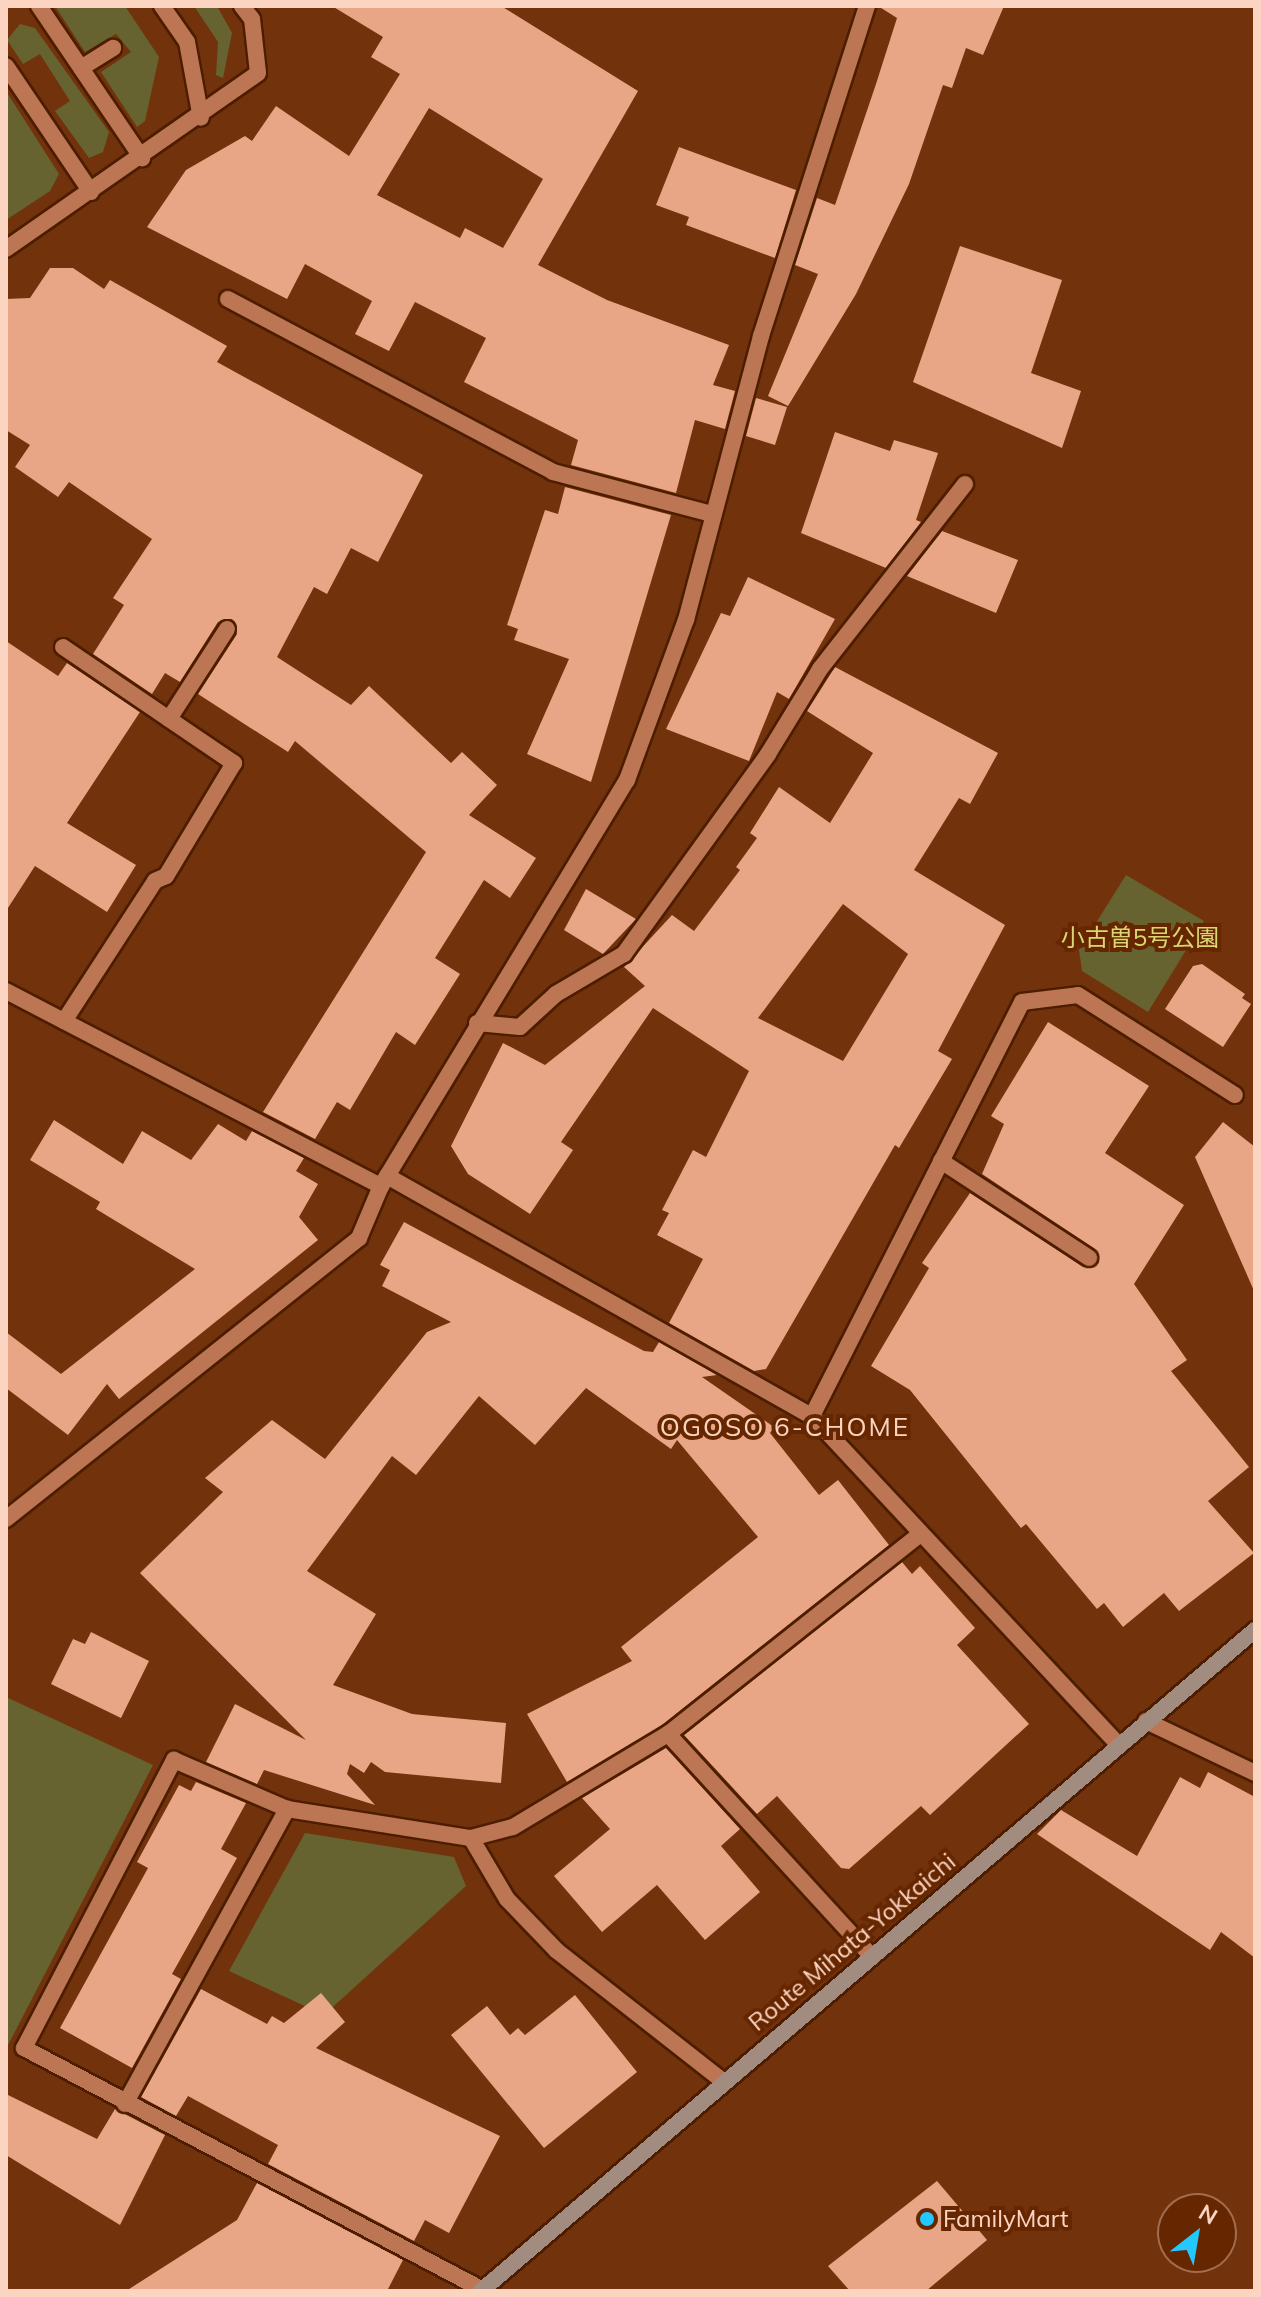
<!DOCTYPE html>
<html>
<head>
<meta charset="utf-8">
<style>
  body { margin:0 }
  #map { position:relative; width:1261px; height:2297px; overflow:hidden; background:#72320c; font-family:Mulish,"Noto Sans JP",sans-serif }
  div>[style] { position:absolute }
  .green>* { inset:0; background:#666330 }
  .building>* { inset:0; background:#e8a686 }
  .roads { filter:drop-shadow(2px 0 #4d1d01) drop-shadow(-2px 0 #4d1d01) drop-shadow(0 2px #4d1d01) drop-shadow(0 -2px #4d1d01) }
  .service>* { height:16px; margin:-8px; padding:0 8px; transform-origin:8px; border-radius:8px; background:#bd7653 }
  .minor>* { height:16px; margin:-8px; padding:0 8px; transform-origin:8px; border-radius:8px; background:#bd7653 }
  .secondary>* { height:16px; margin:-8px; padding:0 8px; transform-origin:8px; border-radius:8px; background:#a18c7f }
  .dots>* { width:22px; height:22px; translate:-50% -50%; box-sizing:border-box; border:4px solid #662700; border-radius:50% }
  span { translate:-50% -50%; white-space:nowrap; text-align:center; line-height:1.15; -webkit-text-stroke:8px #662700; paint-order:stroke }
  .park-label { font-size:24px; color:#dad674 }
  .street-label { font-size:24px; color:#fcd4c2 }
  .poi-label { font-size:24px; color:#fcd4c2 }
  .left { translate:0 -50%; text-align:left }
  .neighbourhood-label { font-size:26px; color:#fcd4c2; letter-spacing:2px }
  .frame { position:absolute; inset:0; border:8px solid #fcd4c2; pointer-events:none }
  .north { position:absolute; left:1157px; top:2193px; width:80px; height:80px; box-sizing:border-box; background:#662700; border:2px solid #a26c4e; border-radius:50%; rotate:31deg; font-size:22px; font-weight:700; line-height:32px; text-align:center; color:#fcd4c2 }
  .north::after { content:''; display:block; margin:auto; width:28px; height:36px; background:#23c9fe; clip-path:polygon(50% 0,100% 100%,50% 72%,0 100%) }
</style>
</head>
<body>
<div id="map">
  <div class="green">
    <i style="clip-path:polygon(55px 6px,125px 6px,159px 57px,145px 121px,137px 127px,101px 72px,131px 52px,116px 34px,85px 52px)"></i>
    <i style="clip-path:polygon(194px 6px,217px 6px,232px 33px,223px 78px,216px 75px,218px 42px)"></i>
    <i style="clip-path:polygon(20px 24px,35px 28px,109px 132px,103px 152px,89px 158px,55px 111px,70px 101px,40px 54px,23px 64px,7px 40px)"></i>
    <i style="clip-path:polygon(6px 91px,59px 174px,50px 191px,6px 220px)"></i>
    <i style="clip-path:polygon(1126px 875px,1204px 921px,1148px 1012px,1082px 971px,1079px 950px)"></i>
    <i style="clip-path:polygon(6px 1697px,153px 1765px,6px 2049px)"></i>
    <i style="clip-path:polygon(305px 1833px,454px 1857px,466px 1886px,324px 2015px,229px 1971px)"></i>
  </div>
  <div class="building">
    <i style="clip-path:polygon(evenodd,332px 6px,501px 6px,638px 91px,538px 265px,607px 300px,729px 345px,713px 385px,735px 391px,725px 429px,695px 420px,676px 493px,571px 465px,578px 440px,464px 382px,486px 338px,415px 302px,389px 351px,355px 334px,372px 301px,305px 264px,287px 299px,147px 227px,186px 170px,245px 136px,252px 141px,276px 106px,349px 156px,400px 74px,371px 57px,383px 37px,332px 6px,429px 108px,543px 179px,503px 248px,465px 228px,460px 238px,377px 195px,429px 108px)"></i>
    <i style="clip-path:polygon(878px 6px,1004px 6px,983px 55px,966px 48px,952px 88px,943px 85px,909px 184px,856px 294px,788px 406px,768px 396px,818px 274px,795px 265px,817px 198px,835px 205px,876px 84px,897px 18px)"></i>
    <i style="clip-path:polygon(679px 147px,796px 190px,775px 258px,686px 225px,689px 217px,656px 205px)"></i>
    <i style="clip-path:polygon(960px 246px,1062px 280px,1031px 373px,1081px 391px,1062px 448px,913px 382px)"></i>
    <i style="clip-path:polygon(50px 268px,73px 268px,104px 289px,110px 280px,227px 346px,217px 362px,423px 475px,378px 562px,351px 548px,327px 594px,314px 587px,277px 657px,351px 705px,369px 686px,451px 763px,462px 752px,497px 785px,469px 815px,536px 858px,510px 898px,484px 880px,435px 958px,460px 974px,415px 1045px,396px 1032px,350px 1110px,337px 1102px,315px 1139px,263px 1112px,426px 852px,295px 741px,288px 752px,198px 694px,237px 634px,232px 619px,218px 622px,180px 682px,165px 673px,152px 694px,93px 654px,124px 605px,113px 598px,152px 539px,69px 482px,58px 497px,15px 467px,30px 445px,6px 430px,6px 299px,30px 298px)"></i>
    <i style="clip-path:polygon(756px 398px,787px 407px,775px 445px,746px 436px)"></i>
    <i style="clip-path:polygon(835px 432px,890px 451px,894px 440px,938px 453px,916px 520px,921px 522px,886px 568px,801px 533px)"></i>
    <i style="clip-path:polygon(565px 487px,671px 515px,591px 782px,527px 754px,569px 659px,514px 640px,518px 629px,507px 625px,545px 510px,558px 514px)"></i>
    <i style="clip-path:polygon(942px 531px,1018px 560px,996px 613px,907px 576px)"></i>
    <i style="clip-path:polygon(748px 577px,835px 619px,789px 699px,777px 692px,749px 761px,666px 729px,721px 613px,730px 616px)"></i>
    <i style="clip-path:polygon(6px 641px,58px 676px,67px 663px,140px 712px,67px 823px,136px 865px,107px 912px,35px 866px,6px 911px)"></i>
    <i style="clip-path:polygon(evenodd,835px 667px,998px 753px,970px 804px,959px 798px,914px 870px,1005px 925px,938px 1051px,952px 1059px,899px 1148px,895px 1145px,766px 1369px,754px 1371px,669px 1323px,703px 1259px,657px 1235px,669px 1213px,662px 1210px,693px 1150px,706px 1157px,749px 1071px,653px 1008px,561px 1142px,573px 1150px,530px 1214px,468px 1174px,451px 1146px,503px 1043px,545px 1065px,645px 986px,624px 967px,672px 915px,694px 931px,740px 870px,736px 867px,757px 838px,750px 833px,779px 787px,830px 823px,873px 753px,807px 711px,835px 667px,843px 904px,908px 954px,843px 1061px,758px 1018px,843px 904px)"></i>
    <i style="clip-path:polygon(586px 889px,636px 919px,603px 954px,564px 930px)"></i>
    <i style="clip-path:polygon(1202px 964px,1245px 994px,1242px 998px,1251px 1004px,1223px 1047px,1165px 1009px,1193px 966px)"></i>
    <i style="clip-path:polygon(1048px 1022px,1149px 1086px,1105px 1153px,1184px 1205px,1134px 1284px,1187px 1360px,1171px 1371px,1249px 1467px,1208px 1501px,1254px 1553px,1179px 1611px,1164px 1593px,1123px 1627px,1104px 1603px,1097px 1609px,1026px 1524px,1021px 1528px,910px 1390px,871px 1366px,929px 1268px,922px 1263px,970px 1193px,1083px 1267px,1099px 1263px,1095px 1249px,982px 1174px,1004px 1124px,991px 1116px)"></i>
    <i style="clip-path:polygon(54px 1120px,123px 1164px,142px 1131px,191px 1160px,218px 1124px,246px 1141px,252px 1131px,304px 1158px,296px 1171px,318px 1184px,299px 1217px,318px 1240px,119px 1399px,107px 1384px,68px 1435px,6px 1388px,6px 1332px,61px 1374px,195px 1269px,96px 1209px,100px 1202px,30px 1160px)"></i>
    <i style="clip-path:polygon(1223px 1122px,1255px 1147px,1255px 1293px,1195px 1157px)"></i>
    <i style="clip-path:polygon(404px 1222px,644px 1351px,653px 1352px,659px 1342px,717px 1375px,702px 1377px,774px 1427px,770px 1433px,819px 1495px,838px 1480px,889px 1545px,662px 1725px,567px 1782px,527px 1714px,632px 1661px,621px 1647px,758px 1537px,677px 1440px,671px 1449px,586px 1388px,535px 1445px,479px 1396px,416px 1475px,392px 1456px,307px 1571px,376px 1614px,333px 1685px,412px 1714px,506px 1723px,501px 1783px,385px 1772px,371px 1762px,364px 1773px,350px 1764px,347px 1774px,375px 1805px,264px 1770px,257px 1784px,206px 1762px,235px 1704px,306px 1740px,140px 1573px,223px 1492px,205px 1478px,272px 1420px,325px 1459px,427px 1332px,451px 1322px,382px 1286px,390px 1270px,380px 1265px)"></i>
    <i style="clip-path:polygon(902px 1562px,912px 1574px,920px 1566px,975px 1628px,957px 1645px,1029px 1724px,930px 1815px,921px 1806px,849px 1869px,841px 1868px,777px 1796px,757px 1814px,684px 1735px)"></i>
    <i style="clip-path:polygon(91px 1632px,149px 1661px,121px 1718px,51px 1684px,73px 1639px,85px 1644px)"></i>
    <i style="clip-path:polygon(666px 1748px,740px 1829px,721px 1846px,760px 1892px,705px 1940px,657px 1885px,602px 1932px,554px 1876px,610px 1829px,582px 1798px)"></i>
    <i style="clip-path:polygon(1208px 1772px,1255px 1797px,1255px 1958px,1221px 1932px,1210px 1950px,1037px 1834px,1061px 1810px,1137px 1856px,1180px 1777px,1200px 1788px)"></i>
    <i style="clip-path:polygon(196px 1782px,246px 1803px,221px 1849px,237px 1858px,172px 1974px,181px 1979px,132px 2068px,60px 2028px,148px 1868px,137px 1862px,179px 1785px,191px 1791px)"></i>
    <i style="clip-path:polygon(201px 1989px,267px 2024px,272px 2016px,284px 2023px,321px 1993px,345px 2022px,316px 2048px,500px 2136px,449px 2233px,425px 2220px,414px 2241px,268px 2164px,278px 2145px,188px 2096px,176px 2116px,141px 2097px)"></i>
    <i style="clip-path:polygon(575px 1995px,637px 2072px,544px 2148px,451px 2035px,487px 2006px,510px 2035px,518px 2028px,525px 2035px)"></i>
    <i style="clip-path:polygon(6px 2094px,97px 2139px,115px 2109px,165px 2135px,120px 2225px,6px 2155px)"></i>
    <i style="clip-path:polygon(937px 2181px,987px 2240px,926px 2291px,850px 2291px,828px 2266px)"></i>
    <i style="clip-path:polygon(257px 2183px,403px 2260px,387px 2291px,126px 2291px,237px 2220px)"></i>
  </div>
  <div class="roads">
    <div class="service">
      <i style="left:39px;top:6px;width:184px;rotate:55.9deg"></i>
      <i style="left:162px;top:6px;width:44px;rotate:55.2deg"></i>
      <i style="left:187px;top:42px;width:77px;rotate:79.6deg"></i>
      <i style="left:6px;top:66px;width:152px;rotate:56deg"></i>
      <i style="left:81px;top:68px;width:38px;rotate:-32deg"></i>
      <i style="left:6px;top:249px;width:307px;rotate:-34.9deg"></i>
      <i style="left:258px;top:73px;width:54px;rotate:-96.3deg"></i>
      <i style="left:252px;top:19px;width:16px;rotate:-128deg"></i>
      <i style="left:125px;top:2104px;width:337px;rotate:-61.2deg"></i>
    </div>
    <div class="minor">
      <i style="left:228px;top:299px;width:368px;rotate:28deg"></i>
      <i style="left:553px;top:472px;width:164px;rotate:14.8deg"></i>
      <i style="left:63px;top:647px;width:207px;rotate:34.2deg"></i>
      <i style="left:234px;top:763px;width:132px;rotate:121deg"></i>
      <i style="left:166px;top:876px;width:12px;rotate:156deg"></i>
      <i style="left:155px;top:881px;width:167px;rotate:123deg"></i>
      <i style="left:169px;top:719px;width:107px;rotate:-57.2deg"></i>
      <i style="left:6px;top:991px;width:423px;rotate:27.5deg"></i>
      <i style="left:477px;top:1023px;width:43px;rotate:5.3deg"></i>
      <i style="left:520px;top:1027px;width:49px;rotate:-42.5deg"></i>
      <i style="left:556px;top:994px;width:79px;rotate:-30.5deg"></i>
      <i style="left:624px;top:954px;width:246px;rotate:-54.2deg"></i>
      <i style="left:768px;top:754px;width:100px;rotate:-58.5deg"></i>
      <i style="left:820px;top:669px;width:235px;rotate:-51.9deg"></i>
      <i style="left:941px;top:1161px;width:177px;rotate:33.2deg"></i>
      <i style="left:387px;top:1176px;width:488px;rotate:29.5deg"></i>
      <i style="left:812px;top:1416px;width:450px;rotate:47deg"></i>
      <i style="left:812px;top:1416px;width:464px;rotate:-63.1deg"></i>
      <i style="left:1022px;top:1002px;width:56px;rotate:-7.1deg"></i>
      <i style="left:1078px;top:995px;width:186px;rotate:32.5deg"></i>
      <i style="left:6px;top:1519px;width:451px;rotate:-38.5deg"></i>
      <i style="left:359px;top:1238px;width:56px;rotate:-67.1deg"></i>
      <i style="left:381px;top:1186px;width:475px;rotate:-58.8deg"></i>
      <i style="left:627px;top:780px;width:171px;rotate:-69.8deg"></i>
      <i style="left:686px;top:620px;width:294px;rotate:-75.2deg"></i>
      <i style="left:761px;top:336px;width:347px;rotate:-72.2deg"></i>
      <i style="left:1146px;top:1721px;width:121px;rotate:25.5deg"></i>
      <i style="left:668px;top:1734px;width:302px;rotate:47.5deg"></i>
      <i style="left:471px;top:1838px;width:71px;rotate:59.5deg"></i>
      <i style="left:507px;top:1899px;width:72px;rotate:46.1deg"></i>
      <i style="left:557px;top:1951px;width:212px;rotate:38.1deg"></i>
      <i style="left:485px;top:2291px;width:521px;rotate:-152.21deg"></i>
      <i style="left:24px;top:2048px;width:325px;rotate:-62.5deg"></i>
      <i style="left:174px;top:1760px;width:123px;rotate:23.4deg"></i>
      <i style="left:287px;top:1809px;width:186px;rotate:9deg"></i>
      <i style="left:471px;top:1838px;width:43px;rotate:-14.7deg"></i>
      <i style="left:513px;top:1827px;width:181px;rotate:-31deg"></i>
      <i style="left:668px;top:1734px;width:320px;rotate:-38.4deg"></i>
    </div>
    <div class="secondary">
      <i style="left:481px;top:2291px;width:1018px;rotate:-40.5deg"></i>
    </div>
  </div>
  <div class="dots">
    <i style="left:927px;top:2219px;background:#23c9fe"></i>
  </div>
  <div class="park-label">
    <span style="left:1140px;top:938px">小古曽5号公園</span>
  </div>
  <div class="street-label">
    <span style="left:852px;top:1942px;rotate:-40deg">Route Mihata-Yokkaichi</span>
  </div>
  <div class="poi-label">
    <span class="left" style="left:943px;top:2219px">FamilyMart</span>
  </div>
  <div class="neighbourhood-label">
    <span style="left:785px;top:1427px">OGOSO 6-CHOME</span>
  </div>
  <div class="frame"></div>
  <div class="north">N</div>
</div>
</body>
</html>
